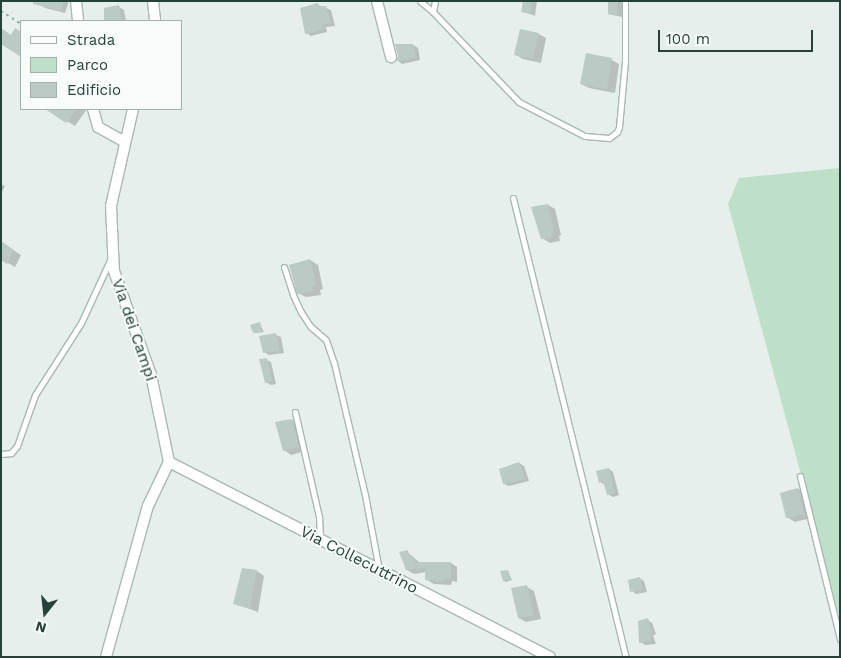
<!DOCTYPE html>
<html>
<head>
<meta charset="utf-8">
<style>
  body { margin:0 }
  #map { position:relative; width:841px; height:658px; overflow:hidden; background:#e6efeb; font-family:"Work Sans",sans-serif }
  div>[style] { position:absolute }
  .green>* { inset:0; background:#bfe0c8 }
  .shadow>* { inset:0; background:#0003 }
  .building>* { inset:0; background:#bbcac4 }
  .path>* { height:2px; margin-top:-1px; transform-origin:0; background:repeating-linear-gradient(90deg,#86b3a5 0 2.5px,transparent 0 6.5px) }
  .roads { filter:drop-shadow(1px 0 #a8b8b2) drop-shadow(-1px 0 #a8b8b2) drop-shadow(0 1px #a8b8b2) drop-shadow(0 -1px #a8b8b2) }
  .lane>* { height:5px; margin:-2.5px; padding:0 2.5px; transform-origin:2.5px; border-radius:2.5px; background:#fff }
  .street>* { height:10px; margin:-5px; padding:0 5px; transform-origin:5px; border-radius:5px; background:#fff }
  span { translate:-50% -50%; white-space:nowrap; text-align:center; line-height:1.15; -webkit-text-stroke:4px #f7fbf9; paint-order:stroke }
  .street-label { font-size:16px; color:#24423a }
  .frame { position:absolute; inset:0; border:2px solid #24423a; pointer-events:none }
  .legend { position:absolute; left:20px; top:20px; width:162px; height:90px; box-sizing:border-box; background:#f7fbf9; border:1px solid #a3b1ad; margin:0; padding:6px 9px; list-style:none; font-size:15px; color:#24423a }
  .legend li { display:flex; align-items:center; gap:10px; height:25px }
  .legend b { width:25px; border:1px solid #a3b1ad }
  .north { position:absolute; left:20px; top:588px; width:50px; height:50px; -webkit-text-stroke:4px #f7fbf9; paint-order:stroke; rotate:196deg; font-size:14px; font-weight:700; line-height:20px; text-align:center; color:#24423a }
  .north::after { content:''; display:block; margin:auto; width:18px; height:22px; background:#24423a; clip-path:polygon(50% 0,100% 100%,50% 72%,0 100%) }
  .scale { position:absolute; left:658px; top:30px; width:155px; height:22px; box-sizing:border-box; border:2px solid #24423a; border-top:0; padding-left:6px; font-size:15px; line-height:18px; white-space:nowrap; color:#24423a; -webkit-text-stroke:4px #f7fbf9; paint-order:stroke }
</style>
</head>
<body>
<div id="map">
  <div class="green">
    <i style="clip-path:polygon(840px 168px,840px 619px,728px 204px,739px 178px)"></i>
  </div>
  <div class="shadow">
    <i style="clip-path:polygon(41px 1px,69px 1px,65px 13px,45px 8px,40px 5px)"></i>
    <i style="clip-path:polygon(525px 1px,537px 1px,535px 16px,522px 11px)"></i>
    <i style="clip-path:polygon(609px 1px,622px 1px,622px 17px,609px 14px)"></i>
    <i style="clip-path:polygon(318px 5px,331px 10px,335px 26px,326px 27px,327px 32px,311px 36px,306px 33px)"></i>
    <i style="clip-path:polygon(119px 7px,124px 10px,126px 21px,105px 21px,105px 9px)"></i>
    <i style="clip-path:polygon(539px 34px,546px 38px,541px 63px,523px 59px,516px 55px)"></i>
    <i style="clip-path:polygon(413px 45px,418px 48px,420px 60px,402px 64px,398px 61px,399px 56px)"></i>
    <i style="clip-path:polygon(587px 55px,612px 60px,619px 64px,615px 93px,589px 88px,581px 84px)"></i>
    <i style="clip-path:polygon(47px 109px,87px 109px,75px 126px)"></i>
    <i style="clip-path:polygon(1px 184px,5px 186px,2px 192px,1px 192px)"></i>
    <i style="clip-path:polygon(548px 205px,555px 209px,561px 235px,559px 236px,560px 241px,550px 243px,542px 238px)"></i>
    <i style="clip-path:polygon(1px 242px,21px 255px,15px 267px,1px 259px)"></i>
    <i style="clip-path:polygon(310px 260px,318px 265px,323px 289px,320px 290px,321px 295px,306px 297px,298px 293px)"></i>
    <i style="clip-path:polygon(260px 324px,264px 332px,256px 333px,254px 332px)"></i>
    <i style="clip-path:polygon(276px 335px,281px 337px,284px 353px,269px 355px,264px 352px)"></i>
    <i style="clip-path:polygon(266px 360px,271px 362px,276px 384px,271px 385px,266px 382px)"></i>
    <i style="clip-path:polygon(292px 420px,300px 425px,306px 451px,291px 455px,284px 450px)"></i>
    <i style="clip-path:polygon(519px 463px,524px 466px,529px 481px,509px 486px,504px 484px)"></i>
    <i style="clip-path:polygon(609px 469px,613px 472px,619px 495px,613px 497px,608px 494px,606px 485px,600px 482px)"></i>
    <i style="clip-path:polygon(798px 489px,806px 493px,811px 518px,795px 522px,787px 517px)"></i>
    <i style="clip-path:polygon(407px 552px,420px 563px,451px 563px,457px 567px,457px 582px,452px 581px,451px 585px,434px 584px,427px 580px,426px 572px,414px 574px,407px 570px)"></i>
    <i style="clip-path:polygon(257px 571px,264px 576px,258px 612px,234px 603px)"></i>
    <i style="clip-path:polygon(508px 571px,512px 580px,506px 582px,504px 581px)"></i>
    <i style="clip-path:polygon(639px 578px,644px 581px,647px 592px,636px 594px,632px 591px)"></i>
    <i style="clip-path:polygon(527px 587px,534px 591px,541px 619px,526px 622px,519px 618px)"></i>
    <i style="clip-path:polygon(648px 620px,652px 623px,656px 634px,653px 636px,656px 644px,645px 645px,641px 642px)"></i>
  </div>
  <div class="building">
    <i style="clip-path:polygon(33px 1px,64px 1px,61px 11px,33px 4px)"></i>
    <i style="clip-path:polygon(523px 1px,532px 1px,530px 14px,521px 12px)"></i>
    <i style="clip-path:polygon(608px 1px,618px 1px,617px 16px,608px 14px)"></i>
    <i style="clip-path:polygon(318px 3px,319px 7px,326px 6px,331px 23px,322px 25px,323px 30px,305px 34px,300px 8px)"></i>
    <i style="clip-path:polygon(119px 5px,122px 21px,104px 21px,104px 8px)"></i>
    <i style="clip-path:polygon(1px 28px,11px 35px,15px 28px,21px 32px,21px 57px,1px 44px)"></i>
    <i style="clip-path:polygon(520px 29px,539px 33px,533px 59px,514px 55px)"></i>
    <i style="clip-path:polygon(395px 44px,413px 44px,416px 58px,396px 61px,398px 56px)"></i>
    <i style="clip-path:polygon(586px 53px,612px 58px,607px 89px,580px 84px)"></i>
    <i style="clip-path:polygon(45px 109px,77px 109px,66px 123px)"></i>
    <i style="clip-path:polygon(548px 204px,554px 231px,551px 232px,553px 237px,541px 239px,531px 207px)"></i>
    <i style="clip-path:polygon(1px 241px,14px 250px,7px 264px,1px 260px)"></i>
    <i style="clip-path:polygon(310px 259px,316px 285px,312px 286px,313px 291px,297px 294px,289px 265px)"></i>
    <i style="clip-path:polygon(260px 322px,262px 332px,253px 333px,250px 325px)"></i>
    <i style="clip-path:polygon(276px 333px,280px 351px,263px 353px,259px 336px)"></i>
    <i style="clip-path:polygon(267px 358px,272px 381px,265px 383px,259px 359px)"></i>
    <i style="clip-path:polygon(292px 419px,299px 447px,283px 451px,275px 422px)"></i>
    <i style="clip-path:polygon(519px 462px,525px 479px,503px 484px,499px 469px)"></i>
    <i style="clip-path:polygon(609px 468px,615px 493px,607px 495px,603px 481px,599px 483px,596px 471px)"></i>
    <i style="clip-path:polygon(798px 488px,804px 514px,786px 518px,780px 493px)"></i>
    <i style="clip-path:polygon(408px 550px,409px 556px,413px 556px,415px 562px,451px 562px,451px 579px,445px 578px,444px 582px,425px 580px,425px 568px,406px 570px,399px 552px)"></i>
    <i style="clip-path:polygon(242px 568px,257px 570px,250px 609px,233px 604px)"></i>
    <i style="clip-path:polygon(508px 570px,511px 579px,503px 581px,500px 571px)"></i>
    <i style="clip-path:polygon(640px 577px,643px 589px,630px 592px,628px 580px)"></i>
    <i style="clip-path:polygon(527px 585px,534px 616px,518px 618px,511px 588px)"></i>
    <i style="clip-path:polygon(648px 618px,652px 632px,649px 633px,651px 641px,639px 643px,638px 621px)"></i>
  </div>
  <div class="path">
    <i style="left:1px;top:11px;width:24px;rotate:33deg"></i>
  </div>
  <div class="roads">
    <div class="lane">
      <i style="left:420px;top:1px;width:17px;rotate:40deg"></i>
      <i style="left:433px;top:12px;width:124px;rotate:46.3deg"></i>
      <i style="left:519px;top:102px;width:74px;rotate:27.3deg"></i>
      <i style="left:585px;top:136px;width:24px;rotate:5deg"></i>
      <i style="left:609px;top:138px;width:10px;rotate:-37deg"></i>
      <i style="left:617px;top:132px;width:5px;rotate:-68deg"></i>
      <i style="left:619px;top:127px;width:66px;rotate:-84.8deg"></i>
      <i style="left:625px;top:61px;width:60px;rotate:-90deg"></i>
      <i style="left:433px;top:12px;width:11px;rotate:-80deg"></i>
      <i style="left:513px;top:198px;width:473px;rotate:76.2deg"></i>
      <i style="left:284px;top:267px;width:29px;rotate:72deg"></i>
      <i style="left:293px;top:295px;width:19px;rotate:65deg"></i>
      <i style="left:301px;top:312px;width:17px;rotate:57deg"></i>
      <i style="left:310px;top:326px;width:21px;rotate:41deg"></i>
      <i style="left:326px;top:340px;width:24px;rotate:71deg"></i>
      <i style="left:334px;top:363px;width:136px;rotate:76.8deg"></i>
      <i style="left:365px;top:495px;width:76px;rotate:79.4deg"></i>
      <i style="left:295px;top:412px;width:108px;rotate:77.1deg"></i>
      <i style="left:319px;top:517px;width:22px;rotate:87deg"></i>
      <i style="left:1px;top:454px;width:10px;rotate:-6deg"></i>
      <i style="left:11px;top:453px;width:9px;rotate:-49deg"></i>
      <i style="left:17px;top:446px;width:54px;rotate:-70.6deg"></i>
      <i style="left:35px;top:395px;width:85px;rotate:-57.4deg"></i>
      <i style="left:81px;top:323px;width:72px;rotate:-65.2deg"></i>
      <i style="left:800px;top:476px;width:168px;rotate:76.2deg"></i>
    </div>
    <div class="street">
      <i style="left:76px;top:1px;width:20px;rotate:84deg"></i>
      <i style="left:153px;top:1px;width:20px;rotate:84deg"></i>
      <i style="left:377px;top:1px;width:58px;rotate:76deg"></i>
      <i style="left:93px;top:109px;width:19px;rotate:74deg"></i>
      <i style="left:98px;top:127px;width:31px;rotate:29deg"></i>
      <i style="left:133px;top:109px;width:99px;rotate:102.8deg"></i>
      <i style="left:111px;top:206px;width:65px;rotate:87.4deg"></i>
      <i style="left:114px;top:271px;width:110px;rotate:70.4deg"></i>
      <i style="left:151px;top:375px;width:89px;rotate:78.3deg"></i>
      <i style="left:169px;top:462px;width:428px;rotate:27.1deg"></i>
      <i style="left:106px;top:657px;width:157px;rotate:-74.5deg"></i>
      <i style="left:148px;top:506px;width:49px;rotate:-64.5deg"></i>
    </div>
  </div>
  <div class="street-label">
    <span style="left:134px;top:330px;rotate:71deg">Via dei Campi</span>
    <span style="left:359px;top:560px;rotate:27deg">Via Collecuttrino</span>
  </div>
  <div class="frame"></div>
  <ul class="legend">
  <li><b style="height:6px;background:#fff"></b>Strada</li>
  <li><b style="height:14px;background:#bfe0c8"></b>Parco</li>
  <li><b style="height:14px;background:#bbcac4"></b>Edificio</li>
  </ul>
  <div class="north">N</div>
  <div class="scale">100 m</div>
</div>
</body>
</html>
